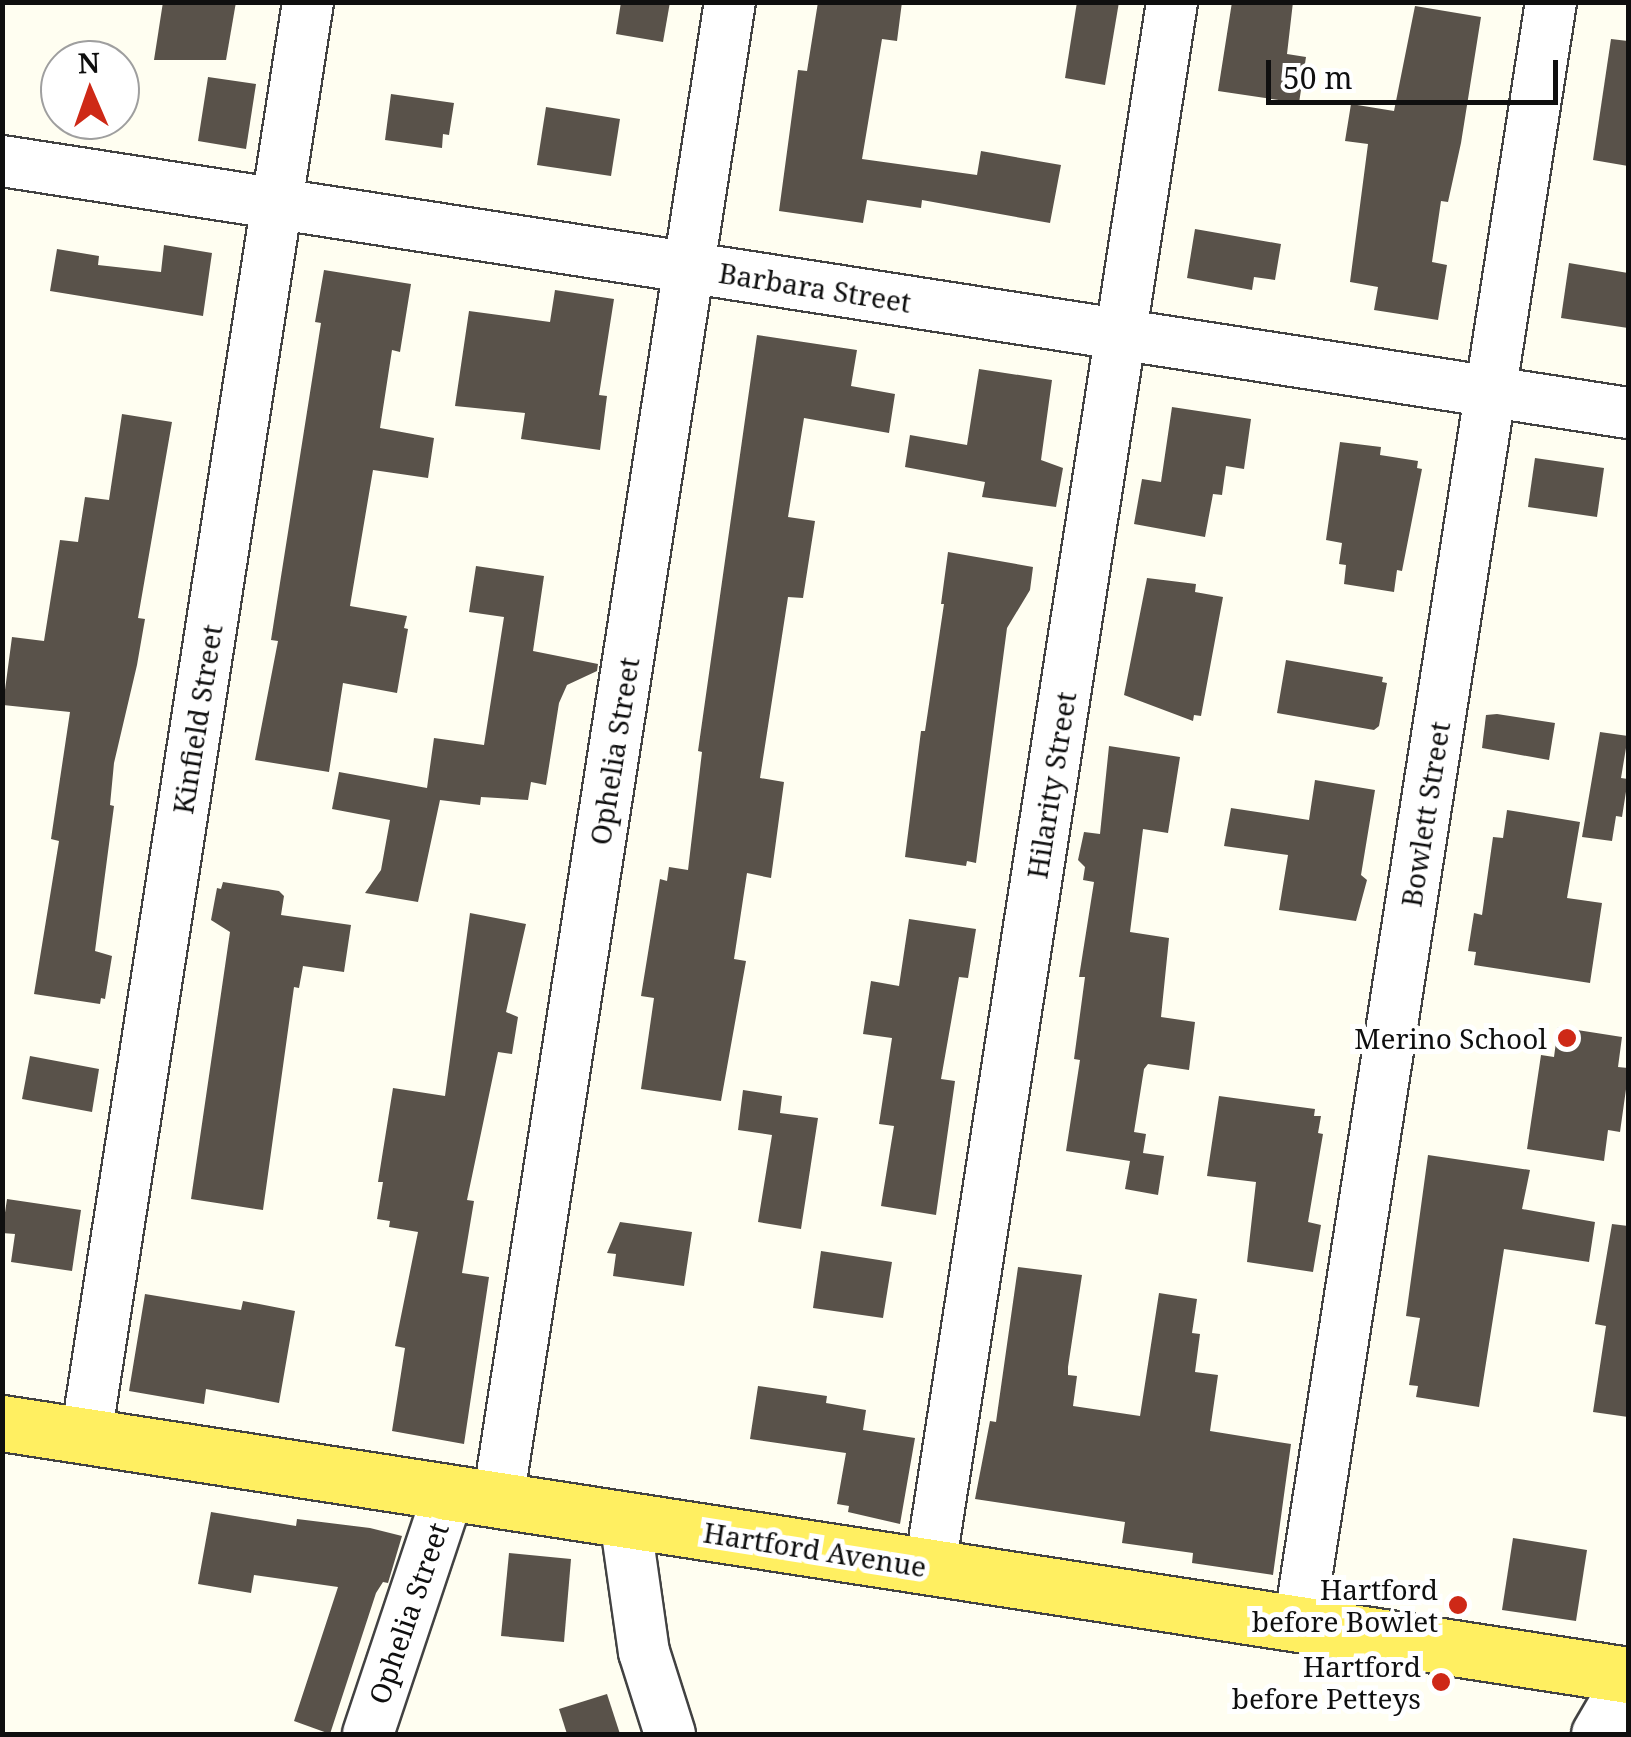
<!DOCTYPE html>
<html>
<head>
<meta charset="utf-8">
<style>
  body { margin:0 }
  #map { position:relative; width:1631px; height:1737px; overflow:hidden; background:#fffef1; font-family:"Noto Serif",serif }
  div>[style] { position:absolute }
  .building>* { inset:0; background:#59524a }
  .roads { filter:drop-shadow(2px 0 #424242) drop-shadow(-2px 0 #424242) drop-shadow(0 2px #424242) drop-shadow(0 -2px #424242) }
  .minor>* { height:50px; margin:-25px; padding:0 25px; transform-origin:25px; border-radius:25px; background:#fff }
  .major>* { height:55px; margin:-27.5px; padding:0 27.5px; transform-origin:27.5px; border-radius:27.5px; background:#ffef61 }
  .dots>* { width:28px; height:28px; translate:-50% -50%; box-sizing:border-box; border:5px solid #fff; border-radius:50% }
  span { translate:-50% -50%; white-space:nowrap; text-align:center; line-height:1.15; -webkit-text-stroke:10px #fff; paint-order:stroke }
  .street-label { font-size:28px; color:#0f0f0f }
  .poi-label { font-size:28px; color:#0f0f0f }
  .right { translate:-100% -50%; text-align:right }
  .frame { position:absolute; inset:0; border:5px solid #0f0f0f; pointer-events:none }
  .north { position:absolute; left:40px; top:40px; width:100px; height:100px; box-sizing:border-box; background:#fff; border:2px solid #9f9f9f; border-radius:50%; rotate:358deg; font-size:28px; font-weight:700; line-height:40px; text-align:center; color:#0f0f0f }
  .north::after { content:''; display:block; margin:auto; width:35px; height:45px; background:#ce2917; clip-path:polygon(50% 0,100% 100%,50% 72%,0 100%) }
  .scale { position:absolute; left:1266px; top:60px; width:292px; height:45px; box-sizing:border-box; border:5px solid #0f0f0f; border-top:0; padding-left:12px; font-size:30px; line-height:35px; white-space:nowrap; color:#0f0f0f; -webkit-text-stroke:8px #fff; paint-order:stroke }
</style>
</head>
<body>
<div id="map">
  <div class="building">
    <i style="clip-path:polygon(163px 2px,236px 2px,226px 60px,154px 60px)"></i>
    <i style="clip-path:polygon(621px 2px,670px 2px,663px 42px,616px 34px)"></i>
    <i style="clip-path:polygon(818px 2px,902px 2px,897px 41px,882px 39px,862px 159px,977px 175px,981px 151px,1061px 165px,1050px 223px,922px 200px,921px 208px,867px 200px,863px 223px,779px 211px,798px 70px,807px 71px)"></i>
    <i style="clip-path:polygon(1077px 2px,1119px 2px,1105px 85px,1065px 78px)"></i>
    <i style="clip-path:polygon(1232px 2px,1293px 2px,1287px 54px,1306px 57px,1299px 103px,1218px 91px)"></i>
    <i style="clip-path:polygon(1415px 6px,1481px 17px,1461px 143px,1448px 202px,1441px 201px,1432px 262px,1447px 265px,1438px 320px,1374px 310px,1378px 287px,1350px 282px,1368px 144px,1345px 141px,1351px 104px,1394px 111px)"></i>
    <i style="clip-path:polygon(1611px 39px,1628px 41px,1628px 166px,1593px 160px)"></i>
    <i style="clip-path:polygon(208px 77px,256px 84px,246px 149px,198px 141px)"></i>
    <i style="clip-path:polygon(391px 94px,454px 103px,449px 135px,443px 134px,442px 148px,385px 140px)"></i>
    <i style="clip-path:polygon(546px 107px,620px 119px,611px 176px,537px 165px)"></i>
    <i style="clip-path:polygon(1195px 229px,1281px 244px,1275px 280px,1254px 277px,1252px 290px,1187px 278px)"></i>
    <i style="clip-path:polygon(164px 245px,212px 253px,203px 316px,50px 291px,57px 249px,99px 256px,98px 265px,161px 272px)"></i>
    <i style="clip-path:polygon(1569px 263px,1628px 273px,1628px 328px,1561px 318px)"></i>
    <i style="clip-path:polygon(324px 270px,411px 284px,400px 352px,392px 350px,380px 428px,434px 438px,428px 478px,373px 470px,350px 606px,407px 616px,404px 628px,408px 629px,397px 693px,343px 683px,329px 772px,255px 760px,278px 641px,271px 640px,321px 323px,315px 322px)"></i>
    <i style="clip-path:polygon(555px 290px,614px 299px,599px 395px,607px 396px,600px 450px,521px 439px,525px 413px,455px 406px,469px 311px,550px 322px)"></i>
    <i style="clip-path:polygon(757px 335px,857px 350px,851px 386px,895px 394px,889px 433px,804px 418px,788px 517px,815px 521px,803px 598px,788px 597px,760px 778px,784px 782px,771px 878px,747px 873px,734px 959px,746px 961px,721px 1101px,641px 1089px,654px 998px,641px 996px,660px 879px,667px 881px,669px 867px,688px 870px,702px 752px,698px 751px)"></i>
    <i style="clip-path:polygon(979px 369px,1052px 380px,1041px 460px,1063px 468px,1056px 507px,982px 497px,985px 482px,905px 467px,910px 435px,967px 445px)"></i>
    <i style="clip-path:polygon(1172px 407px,1251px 419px,1244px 469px,1226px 466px,1222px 495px,1213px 494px,1205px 537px,1134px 524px,1142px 479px,1161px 482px)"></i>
    <i style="clip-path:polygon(122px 414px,172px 422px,138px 618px,145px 619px,137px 665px,114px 763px,110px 805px,114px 806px,95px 951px,112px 956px,105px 999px,101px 998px,100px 1004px,34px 994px,59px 841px,51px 839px,70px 712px,3px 705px,12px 637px,44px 641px,60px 540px,78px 542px,85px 497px,109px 500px)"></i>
    <i style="clip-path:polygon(1340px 442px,1381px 447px,1380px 455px,1418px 461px,1417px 468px,1422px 469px,1402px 571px,1397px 570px,1394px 592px,1344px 584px,1346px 565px,1339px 564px,1342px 543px,1326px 540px)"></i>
    <i style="clip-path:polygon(1535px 458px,1604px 468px,1597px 517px,1528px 507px)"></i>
    <i style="clip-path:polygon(948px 552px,1033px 567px,1030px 590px,1007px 628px,976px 863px,967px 861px,966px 866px,905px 857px,921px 731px,925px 731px,944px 604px,941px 604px)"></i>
    <i style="clip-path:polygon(476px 566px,544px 576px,533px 651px,598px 664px,597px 671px,567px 685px,559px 703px,546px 785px,531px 782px,528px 800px,481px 797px,480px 805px,440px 800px,418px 902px,365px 893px,381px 870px,390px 820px,332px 809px,339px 772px,427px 788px,434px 738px,484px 745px,504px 617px,469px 612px)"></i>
    <i style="clip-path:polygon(1147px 578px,1196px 584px,1195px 592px,1223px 597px,1201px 716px,1194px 715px,1193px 721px,1124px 695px)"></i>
    <i style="clip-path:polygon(1286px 660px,1383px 677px,1382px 682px,1387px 683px,1379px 726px,1374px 730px,1277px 713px)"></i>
    <i style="clip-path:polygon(1497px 714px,1555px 723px,1549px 760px,1482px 748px,1486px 715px)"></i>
    <i style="clip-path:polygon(1600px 732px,1628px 736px,1621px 778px,1628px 779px,1622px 817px,1616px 816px,1612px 841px,1582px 837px)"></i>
    <i style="clip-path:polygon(1109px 746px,1180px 757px,1168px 833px,1143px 829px,1130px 932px,1169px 938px,1161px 1017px,1195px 1022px,1189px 1070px,1148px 1064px,1144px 1069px,1134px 1132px,1146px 1134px,1143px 1153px,1164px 1156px,1158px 1195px,1125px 1189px,1130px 1161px,1066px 1151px,1080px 1060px,1074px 1059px,1085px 977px,1079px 977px,1094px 882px,1083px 880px,1085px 867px,1078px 860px,1084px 832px,1100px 834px)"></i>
    <i style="clip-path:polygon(1315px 780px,1375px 790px,1361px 875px,1367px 880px,1356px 921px,1279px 910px,1288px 855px,1224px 846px,1231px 808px,1309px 820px)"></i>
    <i style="clip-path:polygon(1507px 810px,1580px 822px,1567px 898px,1602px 903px,1590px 983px,1474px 965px,1476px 952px,1468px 951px,1474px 913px,1482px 915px,1493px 837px,1503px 838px)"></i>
    <i style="clip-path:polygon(223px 882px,279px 891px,284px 896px,281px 915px,351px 925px,344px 972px,303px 966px,299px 988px,294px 987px,263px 1210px,191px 1199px,230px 932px,211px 920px,217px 888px,221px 889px)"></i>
    <i style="clip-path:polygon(470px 913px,526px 924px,506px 1012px,518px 1017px,512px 1054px,498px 1052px,467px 1200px,474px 1201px,462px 1273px,489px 1277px,464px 1444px,392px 1431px,405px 1348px,395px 1346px,418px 1232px,389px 1227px,390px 1221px,377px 1219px,383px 1182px,378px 1182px,393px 1088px,445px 1096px)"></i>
    <i style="clip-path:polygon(909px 919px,976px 929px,968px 978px,959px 977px,941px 1079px,955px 1081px,936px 1215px,881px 1206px,894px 1126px,879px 1124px,892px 1038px,863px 1034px,871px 981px,899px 986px)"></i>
    <i style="clip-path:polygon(1558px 1027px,1622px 1037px,1618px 1067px,1628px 1068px,1628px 1075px,1620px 1132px,1608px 1130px,1604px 1161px,1527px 1149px,1541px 1055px,1554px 1057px)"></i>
    <i style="clip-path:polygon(30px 1056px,99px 1069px,92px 1112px,22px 1099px)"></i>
    <i style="clip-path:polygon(743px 1090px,782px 1096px,780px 1113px,818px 1118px,801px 1229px,758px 1222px,772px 1135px,738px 1130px)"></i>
    <i style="clip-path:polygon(1219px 1096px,1315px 1109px,1314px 1116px,1321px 1116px,1318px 1133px,1323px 1134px,1308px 1222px,1321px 1225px,1313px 1272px,1247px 1262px,1256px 1182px,1207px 1176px)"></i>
    <i style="clip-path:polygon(1428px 1155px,1530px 1170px,1522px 1209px,1595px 1222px,1589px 1262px,1504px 1249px,1479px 1407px,1416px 1397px,1418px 1386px,1409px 1385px,1420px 1318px,1406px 1316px)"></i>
    <i style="clip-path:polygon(7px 1199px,81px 1210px,72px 1271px,11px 1262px,15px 1234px,2px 1233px)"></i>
    <i style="clip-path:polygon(620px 1222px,692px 1232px,684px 1286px,613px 1276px,616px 1254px,607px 1253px)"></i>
    <i style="clip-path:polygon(1612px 1224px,1628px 1226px,1628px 1417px,1593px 1412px,1606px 1326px,1595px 1324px)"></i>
    <i style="clip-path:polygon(821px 1251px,892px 1262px,883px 1318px,813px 1308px)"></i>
    <i style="clip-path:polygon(1018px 1267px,1082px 1275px,1068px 1367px,1068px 1375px,1077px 1376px,1073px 1406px,1140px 1416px,1159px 1293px,1197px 1299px,1192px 1333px,1200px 1334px,1195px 1372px,1218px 1375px,1210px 1431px,1291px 1444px,1273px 1575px,1192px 1563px,1193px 1553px,1122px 1543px,1125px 1522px,975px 1499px,990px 1421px,996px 1422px)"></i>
    <i style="clip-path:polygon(145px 1294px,241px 1310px,243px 1301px,295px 1311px,279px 1403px,206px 1389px,204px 1404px,129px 1391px)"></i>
    <i style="clip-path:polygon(758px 1386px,827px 1396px,826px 1403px,866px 1410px,863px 1430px,915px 1438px,900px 1524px,848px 1512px,849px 1506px,837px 1504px,846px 1453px,750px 1439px)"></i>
    <i style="clip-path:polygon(211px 1512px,296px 1526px,297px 1519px,370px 1528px,402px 1536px,388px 1583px,383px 1582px,376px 1593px,330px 1734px,294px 1721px,338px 1587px,254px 1575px,251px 1593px,198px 1584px)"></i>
    <i style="clip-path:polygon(1513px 1538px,1587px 1550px,1576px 1621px,1502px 1610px)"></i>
    <i style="clip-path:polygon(509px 1553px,571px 1559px,564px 1642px,501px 1636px)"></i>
    <i style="clip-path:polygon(607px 1694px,620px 1734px,567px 1734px,559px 1709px)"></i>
  </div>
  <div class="roads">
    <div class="minor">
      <i style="left:2px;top:161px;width:1645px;rotate:8.81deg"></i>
      <i style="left:86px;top:1436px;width:1451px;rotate:-81.2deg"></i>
      <i style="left:498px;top:1500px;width:1516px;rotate:-81.2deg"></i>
      <i style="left:625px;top:1519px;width:134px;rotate:81.9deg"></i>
      <i style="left:644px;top:1652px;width:86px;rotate:72.4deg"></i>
      <i style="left:930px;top:1567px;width:1584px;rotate:-81.21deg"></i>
      <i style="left:1299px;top:1624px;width:1641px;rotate:-81.17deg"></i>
      <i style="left:368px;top:1734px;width:255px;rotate:-71.5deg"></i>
      <i style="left:1597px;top:1734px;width:61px;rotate:-59.7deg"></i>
    </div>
    <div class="major">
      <i style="left:2px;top:1423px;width:1645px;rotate:8.81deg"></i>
    </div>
  </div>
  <div class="dots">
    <i style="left:1567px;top:1038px;background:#ce2917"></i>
    <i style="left:1458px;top:1605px;background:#ce2917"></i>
    <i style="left:1441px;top:1682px;background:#ce2917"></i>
  </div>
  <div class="street-label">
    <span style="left:815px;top:287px;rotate:9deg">Barbara Street</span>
    <span style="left:197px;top:719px;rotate:-81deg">Kinfield Street</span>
    <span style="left:614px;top:751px;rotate:-81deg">Ophelia Street</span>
    <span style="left:1051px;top:785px;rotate:-81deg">Hilarity Street</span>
    <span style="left:1425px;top:814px;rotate:-81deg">Bowlett Street</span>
    <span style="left:815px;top:1549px;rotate:9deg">Hartford Avenue</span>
    <span style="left:408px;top:1613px;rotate:-71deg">Ophelia Street</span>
  </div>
  <div class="poi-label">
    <span class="right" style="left:1547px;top:1038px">Merino School</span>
    <span class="right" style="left:1438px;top:1605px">Hartford<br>before Bowlet</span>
    <span class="right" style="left:1421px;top:1682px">Hartford<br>before Petteys</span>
  </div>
  <div class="frame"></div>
  <div class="north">N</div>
  <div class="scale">50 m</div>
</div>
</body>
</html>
